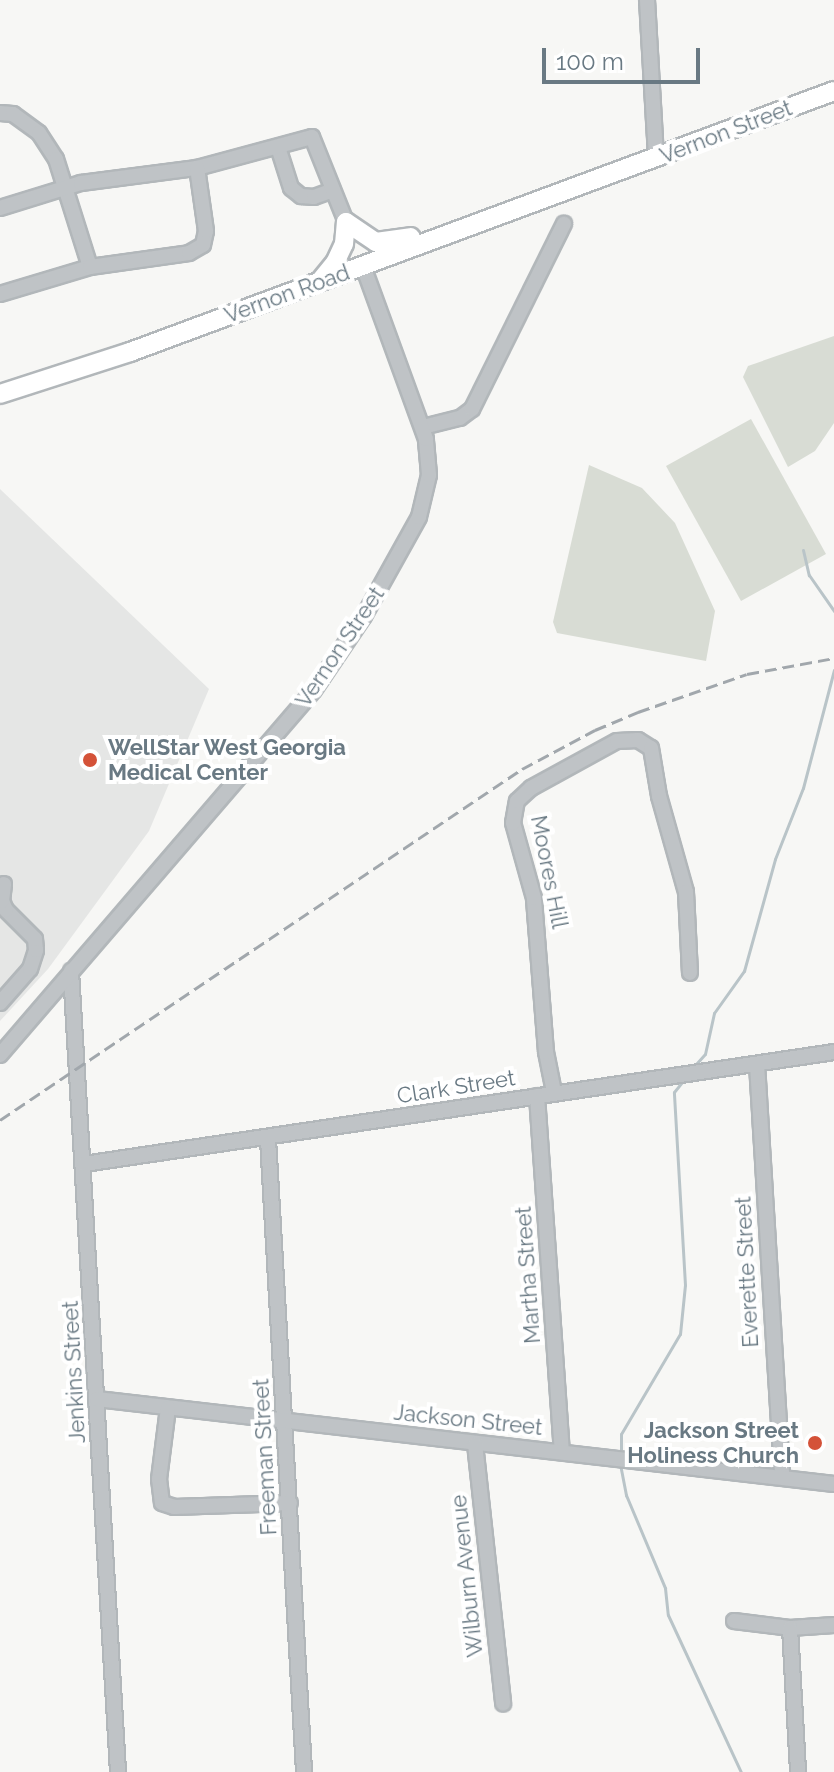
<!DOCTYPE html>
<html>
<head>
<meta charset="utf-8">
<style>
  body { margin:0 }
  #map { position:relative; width:834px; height:1772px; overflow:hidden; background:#f7f7f5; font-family:Raleway,sans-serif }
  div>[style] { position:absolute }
  .built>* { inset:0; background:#e5e6e5 }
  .green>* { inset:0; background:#d8dcd4 }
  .stream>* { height:3px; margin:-1.5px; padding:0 1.5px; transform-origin:1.5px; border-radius:1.5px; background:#b9c4c8 }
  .roads { filter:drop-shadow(2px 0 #b2b7ba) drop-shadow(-2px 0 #b2b7ba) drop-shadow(0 2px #b2b7ba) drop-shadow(0 -2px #b2b7ba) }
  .minor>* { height:14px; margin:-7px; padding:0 7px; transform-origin:7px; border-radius:7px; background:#bfc3c6 }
  .major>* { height:18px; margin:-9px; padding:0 9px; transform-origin:9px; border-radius:9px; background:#fff }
  .rail>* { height:3px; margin-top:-1.5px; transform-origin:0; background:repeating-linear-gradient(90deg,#a1a7ac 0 12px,transparent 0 18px) }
  .dots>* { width:22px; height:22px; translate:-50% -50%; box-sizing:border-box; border:4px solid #fff; border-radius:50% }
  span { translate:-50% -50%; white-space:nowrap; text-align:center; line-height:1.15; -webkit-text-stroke:8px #fff; paint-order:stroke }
  .street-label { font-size:22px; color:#697983 }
  .poi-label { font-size:22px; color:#697983; font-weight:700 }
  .left { translate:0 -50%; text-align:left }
  .right { translate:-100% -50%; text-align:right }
  .scale { position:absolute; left:542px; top:48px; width:158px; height:36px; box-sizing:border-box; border:4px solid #697983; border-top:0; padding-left:10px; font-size:24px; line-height:28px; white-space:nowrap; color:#697983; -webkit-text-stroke:6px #fff; paint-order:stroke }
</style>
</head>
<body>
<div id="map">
  <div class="built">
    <i style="clip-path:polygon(0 489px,209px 689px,149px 831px,48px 969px,0 1021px)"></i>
  </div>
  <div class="green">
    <i style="clip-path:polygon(834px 336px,834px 423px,815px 451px,788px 467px,743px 377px,748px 366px)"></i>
    <i style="clip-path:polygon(751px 419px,826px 554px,741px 601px,666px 466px)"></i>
    <i style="clip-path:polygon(589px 465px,642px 488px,675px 523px,715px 611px,706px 661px,557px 633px,553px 622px)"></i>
  </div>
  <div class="stream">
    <i style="left:803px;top:550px;width:26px;rotate:77deg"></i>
    <i style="left:809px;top:575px;width:44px;rotate:55.2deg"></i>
    <i style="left:696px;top:1064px;width:13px;rotate:-48deg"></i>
    <i style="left:705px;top:1054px;width:42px;rotate:-77.6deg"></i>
    <i style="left:714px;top:1013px;width:52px;rotate:-54.5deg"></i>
    <i style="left:744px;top:971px;width:116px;rotate:-74.5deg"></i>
    <i style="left:775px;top:859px;width:76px;rotate:-68.5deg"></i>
    <i style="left:803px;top:788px;width:122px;rotate:-75.3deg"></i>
    <i style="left:621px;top:1449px;width:15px;rotate:-90deg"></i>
    <i style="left:621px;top:1434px;width:116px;rotate:-59.5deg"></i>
    <i style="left:680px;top:1334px;width:49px;rotate:-84.2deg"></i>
    <i style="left:685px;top:1285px;width:193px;rotate:-93.3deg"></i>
    <i style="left:674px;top:1092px;width:13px;rotate:-51deg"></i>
    <i style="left:620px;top:1464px;width:32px;rotate:79deg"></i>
    <i style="left:626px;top:1495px;width:101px;rotate:67.2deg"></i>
    <i style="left:665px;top:1588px;width:27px;rotate:84deg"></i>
    <i style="left:668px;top:1615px;width:173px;rotate:65.1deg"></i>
  </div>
  <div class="roads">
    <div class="minor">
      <i style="left:647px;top:0;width:158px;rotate:86.7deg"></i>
      <i style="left:0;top:113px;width:13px;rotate:4deg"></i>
      <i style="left:13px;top:114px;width:32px;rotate:36deg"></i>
      <i style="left:39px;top:133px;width:31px;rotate:57deg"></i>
      <i style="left:56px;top:159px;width:113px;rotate:72.5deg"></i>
      <i style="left:278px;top:147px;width:43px;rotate:72.4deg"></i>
      <i style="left:291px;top:188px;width:13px;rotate:39deg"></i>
      <i style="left:301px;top:196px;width:13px;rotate:4deg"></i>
      <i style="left:314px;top:197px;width:20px;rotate:-20deg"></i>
      <i style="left:0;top:208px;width:85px;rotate:-17.2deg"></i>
      <i style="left:81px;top:183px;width:117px;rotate:-7.4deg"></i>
      <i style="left:197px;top:168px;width:119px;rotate:-15.1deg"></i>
      <i style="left:312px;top:137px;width:92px;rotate:68.2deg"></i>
      <i style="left:0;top:294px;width:94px;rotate:-16.7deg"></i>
      <i style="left:90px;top:267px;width:100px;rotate:-8deg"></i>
      <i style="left:189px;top:253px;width:16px;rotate:-30deg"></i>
      <i style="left:203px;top:245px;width:14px;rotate:-78deg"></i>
      <i style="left:206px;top:231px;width:64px;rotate:-98.1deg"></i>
      <i style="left:423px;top:427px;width:38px;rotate:-14deg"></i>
      <i style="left:460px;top:418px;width:15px;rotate:-37deg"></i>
      <i style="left:472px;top:409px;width:207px;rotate:-63.6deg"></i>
      <i style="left:71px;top:971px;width:802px;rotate:86.64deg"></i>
      <i style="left:0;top:1003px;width:45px;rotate:-48.6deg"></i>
      <i style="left:30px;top:969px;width:20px;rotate:-72deg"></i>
      <i style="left:36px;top:950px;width:11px;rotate:-95deg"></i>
      <i style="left:35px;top:939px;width:41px;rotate:-135deg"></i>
      <i style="left:6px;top:910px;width:10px;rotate:-114deg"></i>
      <i style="left:2px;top:901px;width:17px;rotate:-83deg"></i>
      <i style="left:0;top:1055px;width:481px;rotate:-49.3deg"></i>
      <i style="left:314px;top:690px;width:89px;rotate:-56deg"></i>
      <i style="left:364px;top:616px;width:113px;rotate:-60.9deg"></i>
      <i style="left:419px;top:517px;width:43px;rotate:-76.6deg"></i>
      <i style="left:429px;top:475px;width:36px;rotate:-95deg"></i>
      <i style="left:426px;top:439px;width:184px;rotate:-110deg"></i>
      <i style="left:757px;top:1064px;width:414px;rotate:86.5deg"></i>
      <i style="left:554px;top:1092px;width:41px;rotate:-101.3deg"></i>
      <i style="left:546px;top:1052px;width:154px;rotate:-94.5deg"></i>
      <i style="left:534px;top:898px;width:78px;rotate:-105.6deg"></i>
      <i style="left:513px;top:823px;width:22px;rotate:-80deg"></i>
      <i style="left:517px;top:801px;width:19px;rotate:-43deg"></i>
      <i style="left:531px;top:788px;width:98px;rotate:-28.7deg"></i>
      <i style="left:617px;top:741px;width:21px;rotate:-3deg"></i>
      <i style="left:638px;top:740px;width:15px;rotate:32deg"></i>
      <i style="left:651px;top:748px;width:49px;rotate:80.5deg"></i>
      <i style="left:659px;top:796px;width:100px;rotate:74.3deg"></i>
      <i style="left:686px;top:892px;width:81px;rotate:87.2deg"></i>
      <i style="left:537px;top:1096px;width:356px;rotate:86deg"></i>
      <i style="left:268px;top:1139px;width:634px;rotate:86.74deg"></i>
      <i style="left:84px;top:1164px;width:758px;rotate:-8.49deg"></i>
      <i style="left:97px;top:1399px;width:742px;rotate:6.58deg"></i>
      <i style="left:168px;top:1408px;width:72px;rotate:97.2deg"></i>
      <i style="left:159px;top:1479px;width:24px;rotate:83deg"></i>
      <i style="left:162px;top:1503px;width:13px;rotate:18deg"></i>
      <i style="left:174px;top:1507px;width:116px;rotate:-2deg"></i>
      <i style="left:475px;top:1444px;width:261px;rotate:83.8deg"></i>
      <i style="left:734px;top:1621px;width:56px;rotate:7.1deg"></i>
      <i style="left:790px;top:1628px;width:44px;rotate:-3.9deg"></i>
      <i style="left:790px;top:1628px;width:144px;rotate:86.8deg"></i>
    </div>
    <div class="major">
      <i style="left:346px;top:222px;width:36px;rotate:34deg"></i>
      <i style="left:376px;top:242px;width:35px;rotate:-8deg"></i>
      <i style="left:321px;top:280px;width:22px;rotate:-51deg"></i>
      <i style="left:335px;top:263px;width:21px;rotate:-65deg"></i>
      <i style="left:344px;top:244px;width:22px;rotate:-85deg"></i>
      <i style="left:0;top:394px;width:137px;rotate:-17.9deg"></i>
      <i style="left:130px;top:352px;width:751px;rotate:-20.34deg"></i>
    </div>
  </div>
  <div class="rail">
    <i style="left:0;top:1120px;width:629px;rotate:-33.92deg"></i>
    <i style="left:522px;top:769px;width:83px;rotate:-28.1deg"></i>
    <i style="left:595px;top:730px;width:47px;rotate:-22.7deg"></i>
    <i style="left:638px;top:712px;width:115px;rotate:-19.2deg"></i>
    <i style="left:747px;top:674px;width:88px;rotate:-10.4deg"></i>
  </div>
  <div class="dots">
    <i style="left:90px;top:760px;background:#d45238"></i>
    <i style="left:815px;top:1443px;background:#d45238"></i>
  </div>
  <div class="street-label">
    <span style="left:726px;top:132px;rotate:-21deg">Vernon Street</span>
    <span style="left:287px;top:294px;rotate:-20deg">Vernon Road</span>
    <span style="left:340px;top:647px;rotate:-56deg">Vernon Street</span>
    <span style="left:549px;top:872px;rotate:79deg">Moores Hill</span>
    <span style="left:456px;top:1087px;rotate:-9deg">Clark Street</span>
    <span style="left:747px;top:1272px;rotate:-93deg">Everette Street</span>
    <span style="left:528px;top:1275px;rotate:-94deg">Martha Street</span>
    <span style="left:74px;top:1372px;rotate:-93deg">Jenkins Street</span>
    <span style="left:468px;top:1420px;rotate:6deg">Jackson Street</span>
    <span style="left:265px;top:1457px;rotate:-93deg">Freeman Street</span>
    <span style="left:467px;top:1576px;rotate:-96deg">Wilburn Avenue</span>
  </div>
  <div class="poi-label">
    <span class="left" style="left:108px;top:760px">WellStar West Georgia<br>Medical Center</span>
    <span class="right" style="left:799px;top:1443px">Jackson Street<br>Holiness Church</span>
  </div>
  <div class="scale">100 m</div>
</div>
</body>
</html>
